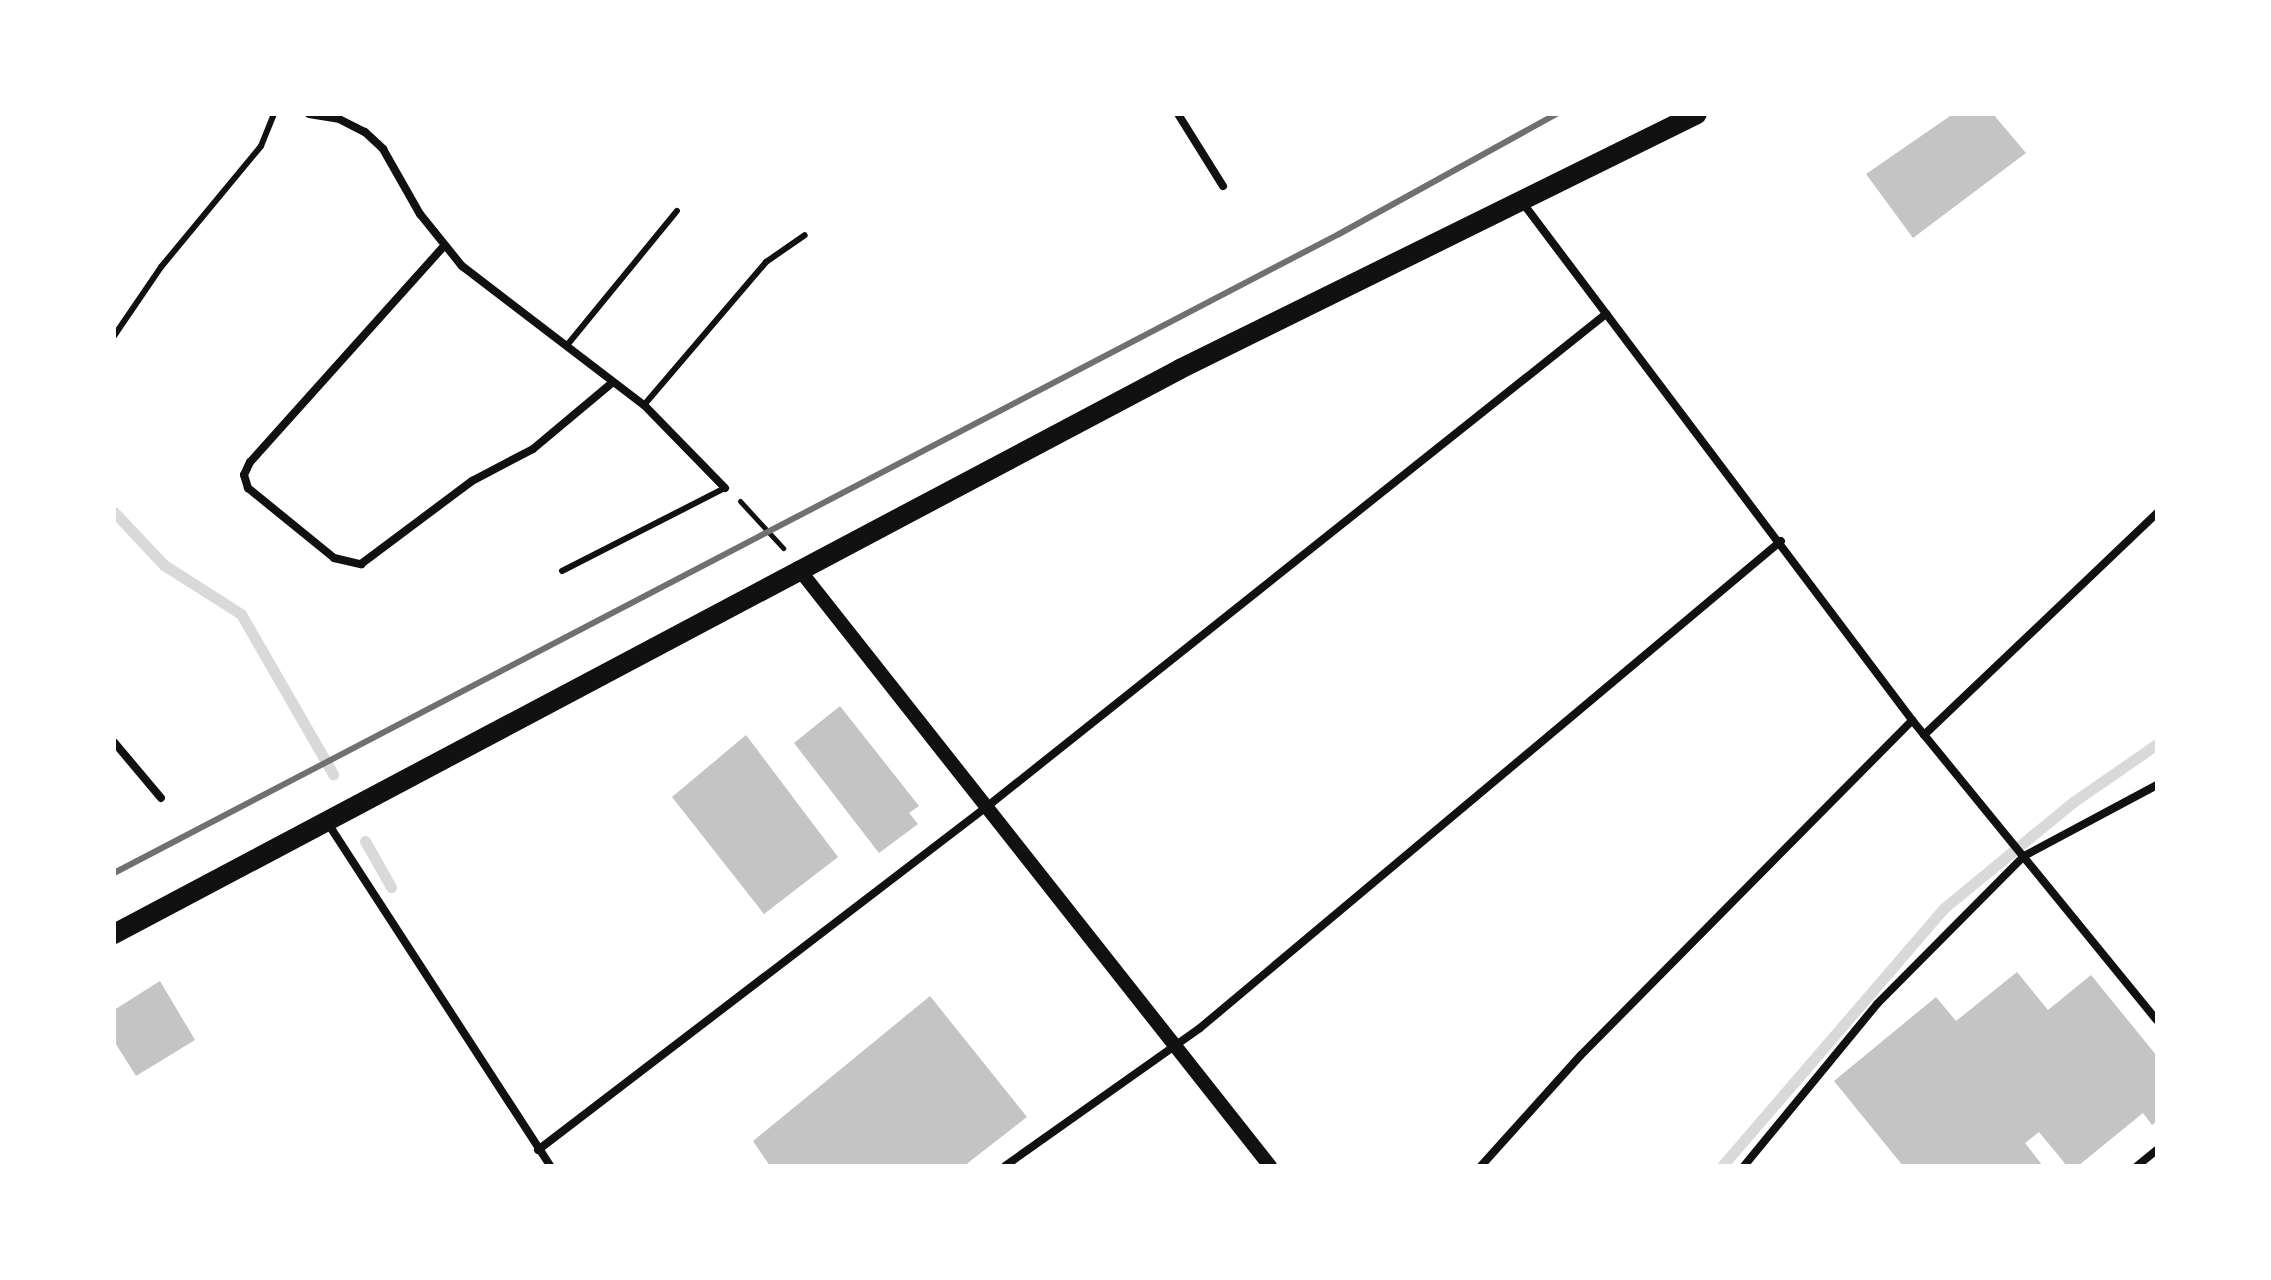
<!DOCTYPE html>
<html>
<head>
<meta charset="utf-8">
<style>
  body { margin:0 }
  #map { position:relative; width:2271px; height:1280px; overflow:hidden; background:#fff; font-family:Signika,sans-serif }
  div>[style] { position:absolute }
  .stream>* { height:11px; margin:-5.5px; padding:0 5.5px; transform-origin:5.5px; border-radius:5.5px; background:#d9d9d9 }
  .building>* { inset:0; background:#c4c4c4 }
  .path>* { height:5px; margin:-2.5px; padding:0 2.5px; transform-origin:2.5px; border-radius:2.5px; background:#111 }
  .service>* { height:6px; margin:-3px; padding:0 3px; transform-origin:3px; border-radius:3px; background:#111 }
  .minor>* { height:8px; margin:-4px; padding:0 4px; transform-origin:4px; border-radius:4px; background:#111 }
  .tertiary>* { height:14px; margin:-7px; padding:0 7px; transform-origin:7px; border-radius:7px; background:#111 }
  .primary>* { height:20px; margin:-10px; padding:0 10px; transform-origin:10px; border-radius:10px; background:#111 }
  .rail>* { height:6px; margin:-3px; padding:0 3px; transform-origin:3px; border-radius:3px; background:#707070 }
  span { translate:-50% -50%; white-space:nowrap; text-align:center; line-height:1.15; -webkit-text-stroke:6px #fff; paint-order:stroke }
  .frame { position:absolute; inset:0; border:116px solid #fff; pointer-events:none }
</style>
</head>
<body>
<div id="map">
  <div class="stream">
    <i style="left:114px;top:512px;width:73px;rotate:46.7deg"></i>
    <i style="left:164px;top:565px;width:91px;rotate:32.5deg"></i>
    <i style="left:241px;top:614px;width:185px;rotate:60.1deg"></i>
    <i style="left:365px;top:841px;width:53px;rotate:60.5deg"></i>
    <i style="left:1722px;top:1166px;width:340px;rotate:-49.3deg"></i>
    <i style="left:1944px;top:908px;width:167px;rotate:-39.4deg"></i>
    <i style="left:2073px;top:802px;width:102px;rotate:-34.6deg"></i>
  </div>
  <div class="building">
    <i style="clip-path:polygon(1953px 114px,1993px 114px,2026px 153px,1913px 238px,1866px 174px)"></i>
    <i style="clip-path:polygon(840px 706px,919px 806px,909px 813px,918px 824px,879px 853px,794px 743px)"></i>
    <i style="clip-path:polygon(746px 735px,838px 857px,764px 914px,672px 797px)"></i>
    <i style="clip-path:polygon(2017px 972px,2048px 1010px,2091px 975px,2157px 1056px,2157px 1121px,2152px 1125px,2143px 1113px,2078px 1166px,2067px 1166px,2039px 1132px,2025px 1143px,2043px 1166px,1903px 1166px,1834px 1081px,1936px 997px,1956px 1021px)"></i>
    <i style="clip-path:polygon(160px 981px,195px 1040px,136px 1076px,114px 1041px,114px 1010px)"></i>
    <i style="clip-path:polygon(930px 996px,1027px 1117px,964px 1166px,770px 1166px,753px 1141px)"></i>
  </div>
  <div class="path">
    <i style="left:740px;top:501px;width:64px;rotate:47.5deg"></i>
  </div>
  <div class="service">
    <i style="left:114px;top:336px;width:83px;rotate:-55.7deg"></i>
    <i style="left:161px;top:267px;width:157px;rotate:-50.4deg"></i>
    <i style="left:261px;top:146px;width:35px;rotate:-68deg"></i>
    <i style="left:568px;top:344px;width:172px;rotate:-50.7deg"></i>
    <i style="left:644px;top:405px;width:188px;rotate:-49.5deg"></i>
    <i style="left:766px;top:262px;width:47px;rotate:-34.7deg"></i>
    <i style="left:562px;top:571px;width:183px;rotate:-27deg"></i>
  </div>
  <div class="minor">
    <i style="left:309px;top:114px;width:30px;rotate:9deg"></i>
    <i style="left:339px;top:119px;width:29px;rotate:27deg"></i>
    <i style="left:365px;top:132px;width:25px;rotate:43deg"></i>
    <i style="left:383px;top:149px;width:75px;rotate:60.4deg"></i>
    <i style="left:420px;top:214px;width:67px;rotate:51.1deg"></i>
    <i style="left:462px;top:266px;width:229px;rotate:37.4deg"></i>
    <i style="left:644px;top:405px;width:116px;rotate:45.7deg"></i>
    <i style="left:1178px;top:114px;width:85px;rotate:58deg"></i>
    <i style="left:1522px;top:202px;width:648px;rotate:53.02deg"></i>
    <i style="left:1912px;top:720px;width:387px;rotate:50.8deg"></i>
    <i style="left:444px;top:246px;width:290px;rotate:131.9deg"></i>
    <i style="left:250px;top:462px;width:14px;rotate:115deg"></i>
    <i style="left:244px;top:475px;width:14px;rotate:73deg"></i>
    <i style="left:248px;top:488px;width:111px;rotate:39.1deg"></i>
    <i style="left:334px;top:558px;width:28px;rotate:13deg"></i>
    <i style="left:361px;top:564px;width:139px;rotate:-36.8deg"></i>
    <i style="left:472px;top:481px;width:69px;rotate:-27.7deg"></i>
    <i style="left:533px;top:449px;width:103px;rotate:-39.9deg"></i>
    <i style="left:1924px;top:735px;width:322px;rotate:-43.6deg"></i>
    <i style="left:114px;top:742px;width:73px;rotate:50deg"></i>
    <i style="left:327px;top:822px;width:410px;rotate:57deg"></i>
    <i style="left:538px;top:1150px;width:568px;rotate:-37.41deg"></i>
    <i style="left:989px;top:805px;width:789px;rotate:-38.51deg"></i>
    <i style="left:1005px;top:1166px;width:239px;rotate:-35.3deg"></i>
    <i style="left:1200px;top:1028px;width:758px;rotate:-39.97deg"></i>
    <i style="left:1481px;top:1166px;width:149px;rotate:-48deg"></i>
    <i style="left:1581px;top:1055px;width:471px;rotate:-45.3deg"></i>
    <i style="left:1744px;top:1166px;width:210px;rotate:-50.6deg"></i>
    <i style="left:1877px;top:1004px;width:209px;rotate:-45.2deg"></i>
    <i style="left:2024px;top:856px;width:151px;rotate:-28.1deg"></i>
    <i style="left:2137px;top:1166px;width:26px;rotate:-39deg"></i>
  </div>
  <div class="tertiary">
    <i style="left:798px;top:568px;width:762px;rotate:51.72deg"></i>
  </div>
  <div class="primary">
    <i style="left:114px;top:934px;width:1206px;rotate:-27.92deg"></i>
    <i style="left:1180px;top:369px;width:576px;rotate:-26.25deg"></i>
  </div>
  <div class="rail">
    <i style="left:114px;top:873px;width:1382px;rotate:-27.55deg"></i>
    <i style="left:1339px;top:234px;width:248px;rotate:-28.9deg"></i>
  </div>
  <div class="frame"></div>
</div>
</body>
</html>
